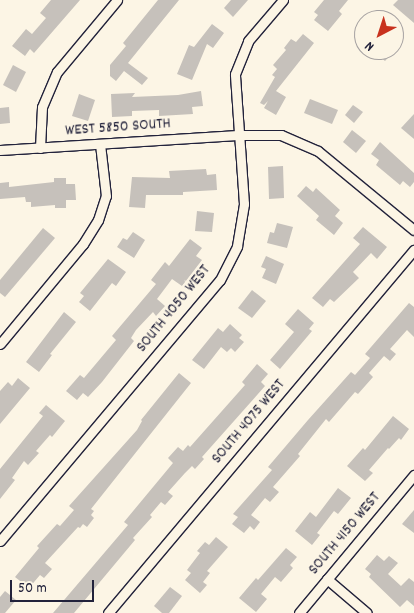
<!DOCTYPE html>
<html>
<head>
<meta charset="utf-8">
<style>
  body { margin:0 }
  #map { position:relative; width:414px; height:613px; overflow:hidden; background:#fcf5e5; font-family:Dekko,sans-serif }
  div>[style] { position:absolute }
  .building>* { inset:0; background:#c6c1bb }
  .roads { filter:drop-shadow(1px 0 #22223b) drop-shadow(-1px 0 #22223b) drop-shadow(0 1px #22223b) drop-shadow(0 -1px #22223b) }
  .minor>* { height:9px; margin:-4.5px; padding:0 4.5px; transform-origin:4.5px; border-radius:4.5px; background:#fcf5e5 }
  span { translate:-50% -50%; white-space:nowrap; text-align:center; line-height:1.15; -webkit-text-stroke:4px #fcf5e5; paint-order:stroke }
  .street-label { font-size:16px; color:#22223b }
  .north { position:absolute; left:354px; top:10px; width:50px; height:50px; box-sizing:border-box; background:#fcf5e5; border:1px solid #a5a1a1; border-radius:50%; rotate:220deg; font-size:14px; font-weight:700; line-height:20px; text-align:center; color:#22223b }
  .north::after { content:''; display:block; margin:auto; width:18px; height:22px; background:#c8321e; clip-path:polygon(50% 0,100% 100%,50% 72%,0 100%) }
  .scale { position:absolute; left:10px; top:580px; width:84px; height:22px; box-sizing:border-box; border:2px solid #22223b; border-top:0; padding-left:6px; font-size:15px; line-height:18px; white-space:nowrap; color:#22223b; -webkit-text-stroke:4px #fcf5e5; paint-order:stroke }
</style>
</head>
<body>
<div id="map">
  <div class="building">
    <i style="clip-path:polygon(51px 0,80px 0,34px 53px,30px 49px,25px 56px,12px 46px,26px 29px,32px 34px,46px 18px,40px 13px)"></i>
    <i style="clip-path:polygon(158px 0,179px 0,128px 63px,148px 78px,142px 85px,124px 71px,116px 81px,110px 76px,110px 65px,126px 46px,123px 43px)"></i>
    <i style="clip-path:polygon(231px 0,248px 0,233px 17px,224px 8px)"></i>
    <i style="clip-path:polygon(324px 0,348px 0,339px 11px,342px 14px,328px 31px,314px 20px,318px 15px,314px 12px)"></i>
    <i style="clip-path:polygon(398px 0,414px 0,414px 23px,393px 5px)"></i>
    <i style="clip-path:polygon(212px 24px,224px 33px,213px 48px,207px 44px,192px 80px,177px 74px,189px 45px,194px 47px)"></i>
    <i style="clip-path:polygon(303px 34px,314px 43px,276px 91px,286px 97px,276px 115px,264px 108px,268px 101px,264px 105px,260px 103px,275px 77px,272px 75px,277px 69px,273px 65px,286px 50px,284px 48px,291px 39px,296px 42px)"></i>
    <i style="clip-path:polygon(371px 50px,395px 50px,385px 61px)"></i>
    <i style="clip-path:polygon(13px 65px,26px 72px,16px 92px,3px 85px)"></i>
    <i style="clip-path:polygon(201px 91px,203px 106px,192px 107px,193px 114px,159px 116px,159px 110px,132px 111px,132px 116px,112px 117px,111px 94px,135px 93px,132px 97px,178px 95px)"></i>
    <i style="clip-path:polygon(79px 94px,95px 100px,88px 121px,72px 116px)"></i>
    <i style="clip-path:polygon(310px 99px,338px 110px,332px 124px,304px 113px)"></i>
    <i style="clip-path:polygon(353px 105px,363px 112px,354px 123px,345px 115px)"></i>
    <i style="clip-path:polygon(9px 107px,10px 123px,0 124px,0 108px)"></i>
    <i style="clip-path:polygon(414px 114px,414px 139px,401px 128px)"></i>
    <i style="clip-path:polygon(352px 130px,366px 141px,356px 153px,343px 142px)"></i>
    <i style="clip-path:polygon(380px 142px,414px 173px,414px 182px,410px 187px,403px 181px,400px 185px,376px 165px,379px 160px,371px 154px)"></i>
    <i style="clip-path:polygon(283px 166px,284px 198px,269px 199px,268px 167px)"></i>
    <i style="clip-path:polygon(206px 169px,207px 175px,216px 174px,217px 190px,183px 192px,183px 195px,146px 195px,145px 208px,129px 207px,132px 177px,170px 178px,169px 171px)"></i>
    <i style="clip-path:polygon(54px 178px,66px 178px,66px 184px,75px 184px,76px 200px,66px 200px,66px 208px,55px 208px,55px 205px,31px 207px,31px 202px,26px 202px,25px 197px,0 199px,0 183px,9px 182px,9px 187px,54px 182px)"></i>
    <i style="clip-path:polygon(306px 186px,313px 192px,316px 188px,340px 210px,335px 216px,343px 223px,334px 235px,316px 220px,319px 216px,297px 196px)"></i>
    <i style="clip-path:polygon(197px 211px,214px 213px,212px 232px,195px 231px)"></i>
    <i style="clip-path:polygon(277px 223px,293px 227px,287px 248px,267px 243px,270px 232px,274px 233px)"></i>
    <i style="clip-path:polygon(363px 227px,387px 247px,377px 259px,371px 253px,353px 272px,359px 278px,334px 302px,330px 299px,323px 307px,312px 298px,360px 244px,353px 238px)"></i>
    <i style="clip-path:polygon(43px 228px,55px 238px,5px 297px,0 293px,0 280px)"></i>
    <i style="clip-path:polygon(133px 232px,145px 240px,134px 258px,117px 247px,123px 238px,127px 240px)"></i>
    <i style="clip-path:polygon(190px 239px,202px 248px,196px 256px,202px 260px,182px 286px,172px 279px,157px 299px,165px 306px,156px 316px,153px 312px,136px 330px,131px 338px,134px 341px,102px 382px,88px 397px,83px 393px,77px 400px,66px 391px,80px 375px,84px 378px,116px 340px,112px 336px,156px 284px,151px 280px,165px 262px,169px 266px)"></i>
    <i style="clip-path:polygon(266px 256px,284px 264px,276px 284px,262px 278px,266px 269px,261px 267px)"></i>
    <i style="clip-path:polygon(108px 259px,126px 272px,116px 286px,112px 283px,90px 311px,79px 302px,84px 296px,80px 293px)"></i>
    <i style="clip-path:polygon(252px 290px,266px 301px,252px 318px,238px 308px)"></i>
    <i style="clip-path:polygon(409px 303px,414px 307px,414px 337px,407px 330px,390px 349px,396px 354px,390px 361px,384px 356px,369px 373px,373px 377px,358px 394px,355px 392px,329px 422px,326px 419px,298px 454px,300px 456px,273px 487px,279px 492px,270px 502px,265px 498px,251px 515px,260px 522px,254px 530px,250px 526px,244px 533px,232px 524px,238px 517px,233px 514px,272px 470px,268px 467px,308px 420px,351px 372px,355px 375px,370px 358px,365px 354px)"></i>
    <i style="clip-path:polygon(298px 309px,314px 323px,309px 329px,312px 331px,280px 369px,270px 360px,294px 332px,285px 324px)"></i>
    <i style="clip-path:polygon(64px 312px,76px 322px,50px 354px,52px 355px,39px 372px,26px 362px)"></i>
    <i style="clip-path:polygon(230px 324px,242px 335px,239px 338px,244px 342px,235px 352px,231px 348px,227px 352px,221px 347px,204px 369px,192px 360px,218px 328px,223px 332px)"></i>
    <i style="clip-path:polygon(257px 364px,268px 374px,261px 382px,265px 386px,202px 457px,204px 459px,195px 469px,192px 466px,185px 473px,168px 492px,173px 496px,165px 505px,161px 502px,150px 515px,152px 517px,133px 538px,135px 540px,74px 613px,53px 613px,128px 525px,124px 522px,173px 463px,168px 458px,178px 447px,183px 451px,188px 445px,190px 447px,245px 385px,242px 382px)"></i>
    <i style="clip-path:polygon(179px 373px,191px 383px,91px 509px,94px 511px,91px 515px,94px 518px,87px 527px,83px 524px,80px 528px,78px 527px,45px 563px,52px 569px,44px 578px,40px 575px,29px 588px,15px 577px,39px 548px,37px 546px,57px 524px,60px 526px,74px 510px,69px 506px,137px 430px,142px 421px,141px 420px)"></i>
    <i style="clip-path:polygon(18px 378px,30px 388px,0 424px,0 391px,8px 382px,12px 386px)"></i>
    <i style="clip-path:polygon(46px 405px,65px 421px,52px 437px,50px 435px,36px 451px,39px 453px,28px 465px,24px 461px,12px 478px,15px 480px,0 499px,0 469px,43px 416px,39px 413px)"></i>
    <i style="clip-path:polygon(393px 416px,409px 429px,401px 440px,399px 438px,389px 449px,388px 448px,369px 470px,373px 473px,365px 481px,347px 466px,363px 448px,365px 450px)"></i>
    <i style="clip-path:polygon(338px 488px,351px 498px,338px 514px,334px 511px,317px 533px,320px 535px,312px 545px,295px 531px,310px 512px,316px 517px)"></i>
    <i style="clip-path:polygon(414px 510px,414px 533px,402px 524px)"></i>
    <i style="clip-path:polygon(216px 537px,228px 547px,207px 571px,210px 573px,203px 582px,207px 585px,200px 593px,185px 580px,191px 573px,187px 570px,200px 553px,197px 551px,205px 542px,209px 545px)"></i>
    <i style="clip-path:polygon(286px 548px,297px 557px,290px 565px,293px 568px,281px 582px,275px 577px,261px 594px,267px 599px,256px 612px,239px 598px,256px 578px,258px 580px)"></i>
    <i style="clip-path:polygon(377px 555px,384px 561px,389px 556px,398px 563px,388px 574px,401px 586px,409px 578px,414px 582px,414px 606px,407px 600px,400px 607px,369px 577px,371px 574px,365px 569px)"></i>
    <i style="clip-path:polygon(170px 587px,182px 596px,169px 613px,162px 613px,154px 606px)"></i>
    <i style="clip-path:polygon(5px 591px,16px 600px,5px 613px,0 613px,0 597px)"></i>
  </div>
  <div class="roads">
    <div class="minor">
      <i style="left:40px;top:148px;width:41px;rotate:-87.2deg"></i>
      <i style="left:42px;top:107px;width:38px;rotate:-67deg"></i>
      <i style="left:57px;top:72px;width:94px;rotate:-50.2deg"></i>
      <i style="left:0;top:150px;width:238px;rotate:-3.6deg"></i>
      <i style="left:238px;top:135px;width:43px"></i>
      <i style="left:281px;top:135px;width:40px;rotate:23.4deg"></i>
      <i style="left:318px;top:151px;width:124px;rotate:39.5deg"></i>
      <i style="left:0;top:344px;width:130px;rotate:-50.3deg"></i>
      <i style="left:83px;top:244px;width:28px;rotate:-58deg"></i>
      <i style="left:98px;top:220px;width:25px;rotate:-72deg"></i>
      <i style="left:106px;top:196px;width:52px;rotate:-96.6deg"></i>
      <i style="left:0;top:541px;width:341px;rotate:-49.9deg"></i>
      <i style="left:220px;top:280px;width:38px;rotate:-63deg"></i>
      <i style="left:237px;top:246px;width:43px;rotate:-80.5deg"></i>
      <i style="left:244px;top:204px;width:130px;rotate:-94deg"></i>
      <i style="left:235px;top:74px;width:35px;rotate:-68deg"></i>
      <i style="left:248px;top:41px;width:54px;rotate:-49.5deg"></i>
      <i style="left:327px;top:579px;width:52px;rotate:40.4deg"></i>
      <i style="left:108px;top:613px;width:475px;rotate:-49.9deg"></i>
      <i style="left:299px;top:613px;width:180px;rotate:-50.2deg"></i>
    </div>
  </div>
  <div class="street-label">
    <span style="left:118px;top:128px;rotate:-4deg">WEST 5850 SOUTH</span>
    <span style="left:174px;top:309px;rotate:-51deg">SOUTH 4050 WEST</span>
    <span style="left:249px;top:422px;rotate:-50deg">SOUTH 4075 WEST</span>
    <span style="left:345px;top:534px;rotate:-50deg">SOUTH 4150 WEST</span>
  </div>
  <div class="north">N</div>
  <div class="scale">50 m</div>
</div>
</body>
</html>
